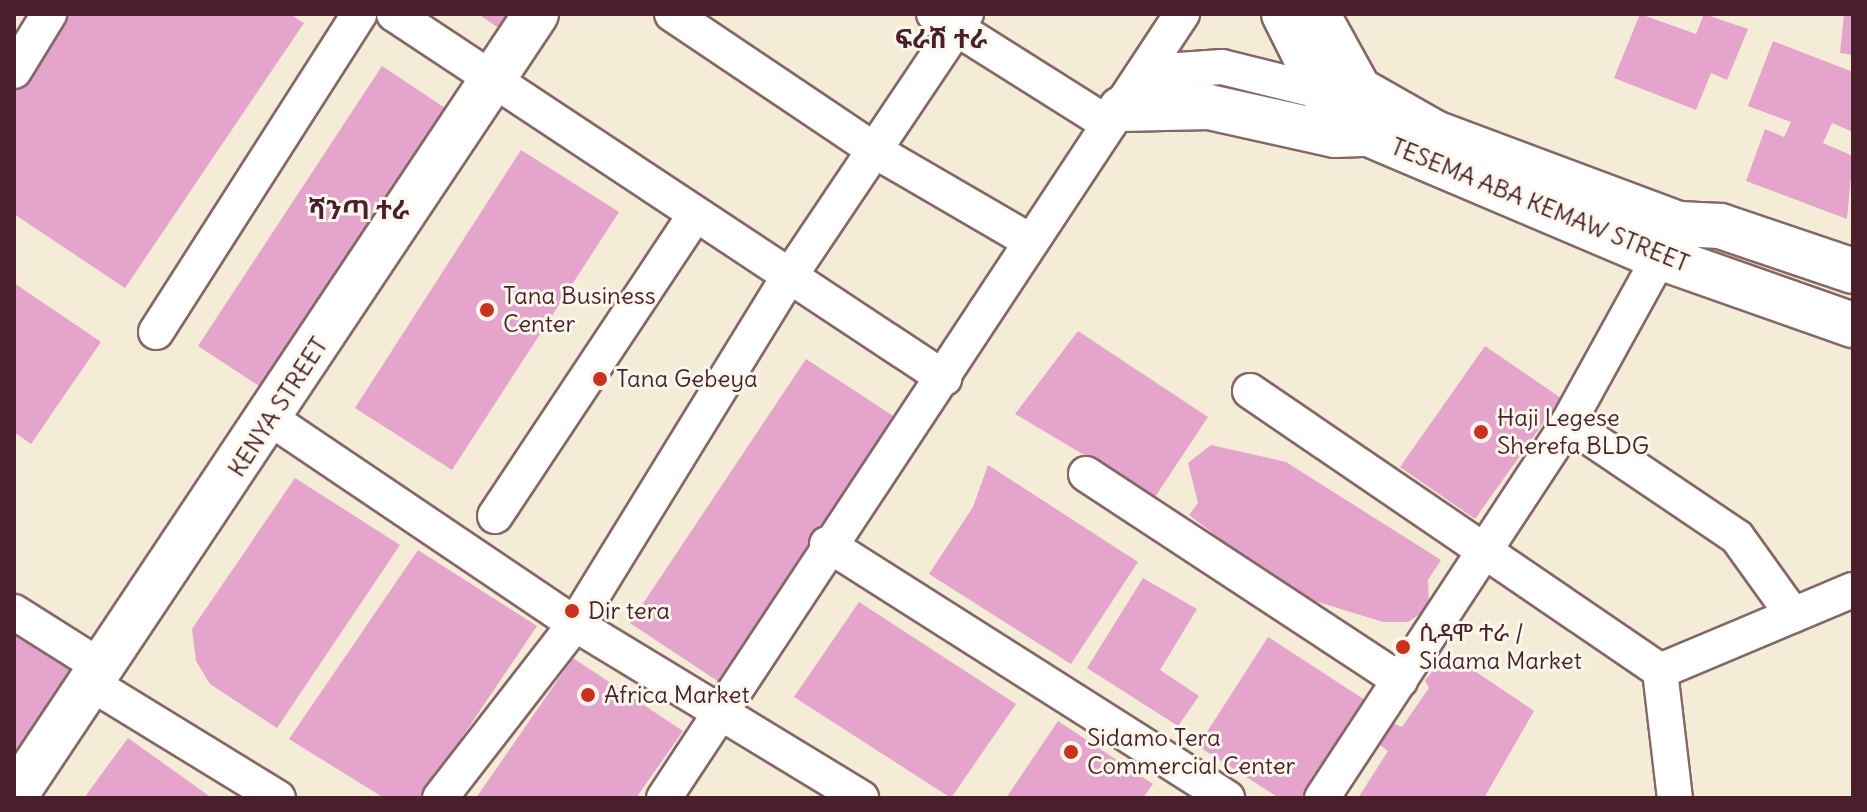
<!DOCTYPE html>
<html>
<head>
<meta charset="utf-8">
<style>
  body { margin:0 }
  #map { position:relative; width:1867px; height:812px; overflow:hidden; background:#f4ecd6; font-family:Delius,"Noto Sans Ethiopic",sans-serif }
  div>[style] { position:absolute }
  .building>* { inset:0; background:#e5a4cb }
  .roads { filter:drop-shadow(2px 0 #866767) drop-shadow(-2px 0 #866767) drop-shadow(0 2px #866767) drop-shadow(0 -2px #866767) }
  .minor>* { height:34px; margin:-17px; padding:0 17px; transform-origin:17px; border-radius:17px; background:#fff }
  .major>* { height:44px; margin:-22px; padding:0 22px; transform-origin:22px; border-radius:22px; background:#fff }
  .dots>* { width:22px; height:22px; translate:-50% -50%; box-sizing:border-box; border:4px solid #fbf7ec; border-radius:50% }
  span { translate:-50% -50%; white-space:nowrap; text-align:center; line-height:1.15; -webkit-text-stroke:6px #fbf7ec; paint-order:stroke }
  .street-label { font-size:24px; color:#4a1f2b }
  .poi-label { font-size:24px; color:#4a1f2b }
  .left { translate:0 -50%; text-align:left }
  .neighbourhood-label { font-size:26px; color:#4a1f2b; font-weight:700 }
  .frame { position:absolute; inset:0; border:16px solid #4a1f2b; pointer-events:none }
</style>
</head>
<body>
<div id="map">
  <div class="building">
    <i style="clip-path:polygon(61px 14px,290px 14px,304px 23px,125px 288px,14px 214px,14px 85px)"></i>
    <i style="clip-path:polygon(478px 14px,509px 14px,500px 29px)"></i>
    <i style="clip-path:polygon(1640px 14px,1696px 34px,1704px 14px,1748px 29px,1727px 80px,1711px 73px,1696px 110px,1614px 78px)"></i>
    <i style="clip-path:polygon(1844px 14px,1853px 14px,1853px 55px,1840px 53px)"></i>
    <i style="clip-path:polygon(1773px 41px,1853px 72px,1853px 132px,1832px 123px,1823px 143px,1853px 156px,1847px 219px,1746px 181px,1765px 129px,1784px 137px,1791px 122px,1748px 106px)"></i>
    <i style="clip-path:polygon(382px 66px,445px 108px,262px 388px,198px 346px)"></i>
    <i style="clip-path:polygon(521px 150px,619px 212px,452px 470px,355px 408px)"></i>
    <i style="clip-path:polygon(14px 283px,101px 342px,31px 444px,14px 432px)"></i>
    <i style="clip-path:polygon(1078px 331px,1208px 417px,1155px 497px,1015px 414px)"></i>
    <i style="clip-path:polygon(1485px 346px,1561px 398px,1475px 519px,1400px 467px)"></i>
    <i style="clip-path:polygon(806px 359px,898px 419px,722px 684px,630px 623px)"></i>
    <i style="clip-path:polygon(1211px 445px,1286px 462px,1441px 560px,1428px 580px,1429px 608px,1408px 622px,1383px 622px,1292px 594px,1189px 515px,1198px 503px,1188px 463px)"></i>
    <i style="clip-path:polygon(988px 465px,1138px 562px,1071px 664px,929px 574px,973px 507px)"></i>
    <i style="clip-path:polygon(295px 478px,400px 545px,277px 728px,210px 684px,196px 661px,192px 629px)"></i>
    <i style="clip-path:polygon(418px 550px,537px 626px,421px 798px,384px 798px,289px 739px)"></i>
    <i style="clip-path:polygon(1143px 578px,1197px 609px,1160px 670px,1199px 696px,1178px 726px,1087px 668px)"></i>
    <i style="clip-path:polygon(859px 602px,1016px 704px,951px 798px,794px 697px)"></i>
    <i style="clip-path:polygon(14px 626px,76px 666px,14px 762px)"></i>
    <i style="clip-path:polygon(1268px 637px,1365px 700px,1301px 798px,1279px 798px,1198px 746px)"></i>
    <i style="clip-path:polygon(1448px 653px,1534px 711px,1484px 798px,1358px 798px,1388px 751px,1380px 745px,1393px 723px,1402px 727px,1429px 688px,1425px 680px)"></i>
    <i style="clip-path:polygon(573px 658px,683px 731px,636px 798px,476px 798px)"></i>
    <i style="clip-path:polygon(1058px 721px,1153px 784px,1143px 798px,1006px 798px)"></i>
    <i style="clip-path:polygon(128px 738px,212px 798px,84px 798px)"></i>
  </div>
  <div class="roads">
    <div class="minor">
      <i style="left:394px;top:14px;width:660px;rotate:33.5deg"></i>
      <i style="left:672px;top:14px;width:247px;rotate:33.9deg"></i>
      <i style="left:877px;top:152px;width:175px;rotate:30.2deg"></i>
      <i style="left:934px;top:14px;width:207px;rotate:32.2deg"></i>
      <i style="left:14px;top:71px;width:67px;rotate:-58.4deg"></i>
      <i style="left:1150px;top:72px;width:72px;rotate:-4deg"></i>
      <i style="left:1222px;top:67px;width:104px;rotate:13.9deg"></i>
      <i style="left:156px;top:332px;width:377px;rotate:-57.4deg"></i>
      <i style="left:1250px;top:391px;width:496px;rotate:34.3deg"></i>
      <i style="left:271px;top:419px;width:367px;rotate:34deg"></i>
      <i style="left:575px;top:624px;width:335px;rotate:31.3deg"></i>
      <i style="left:1568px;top:423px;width:204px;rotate:34deg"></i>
      <i style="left:1737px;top:537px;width:96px;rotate:54.3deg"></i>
      <i style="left:1086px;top:474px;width:376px;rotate:33.3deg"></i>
      <i style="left:495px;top:516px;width:360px;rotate:-56.4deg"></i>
      <i style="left:827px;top:544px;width:474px;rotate:32.4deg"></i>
      <i style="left:14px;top:612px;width:105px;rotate:32.2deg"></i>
      <i style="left:1660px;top:671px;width:209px;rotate:-22.8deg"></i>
      <i style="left:1660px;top:671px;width:128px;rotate:83.3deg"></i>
      <i style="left:92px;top:684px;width:218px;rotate:31.5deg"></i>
      <i style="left:440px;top:798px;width:220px;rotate:-52.2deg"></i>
      <i style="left:575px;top:624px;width:404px;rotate:-58.4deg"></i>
      <i style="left:787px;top:280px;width:321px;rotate:-56.1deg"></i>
      <i style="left:664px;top:798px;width:940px;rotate:-56.55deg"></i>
      <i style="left:1322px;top:798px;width:448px;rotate:-56.7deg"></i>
      <i style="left:1568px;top:423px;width:211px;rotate:-61.1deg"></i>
    </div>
    <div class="major">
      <i style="left:1284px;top:14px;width:87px;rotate:63.4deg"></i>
      <i style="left:1323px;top:92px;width:62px;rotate:42.4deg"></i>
      <i style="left:1369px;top:134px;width:313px;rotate:23deg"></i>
      <i style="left:1657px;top:256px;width:208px;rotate:19.4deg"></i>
      <i style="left:1317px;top:14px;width:87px;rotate:61.1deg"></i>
      <i style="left:1359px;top:90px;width:87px;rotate:29.5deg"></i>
      <i style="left:1435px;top:133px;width:260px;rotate:20.5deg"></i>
      <i style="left:1679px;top:224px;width:41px;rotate:2.8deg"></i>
      <i style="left:1720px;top:226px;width:140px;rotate:18.7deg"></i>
      <i style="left:1121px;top:109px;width:88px;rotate:-1.3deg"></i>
      <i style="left:1209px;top:107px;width:129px;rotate:12.5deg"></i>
      <i style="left:1335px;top:135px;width:34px;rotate:-2deg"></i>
      <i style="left:14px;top:797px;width:941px;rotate:-56.31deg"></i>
    </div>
  </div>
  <div class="dots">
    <i style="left:487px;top:310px;background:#c8321e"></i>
    <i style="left:600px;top:379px;background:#c8321e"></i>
    <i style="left:1481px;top:432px;background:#c8321e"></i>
    <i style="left:572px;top:611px;background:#c8321e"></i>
    <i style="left:1403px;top:647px;background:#c8321e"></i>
    <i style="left:588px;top:695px;background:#c8321e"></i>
    <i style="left:1071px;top:752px;background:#c8321e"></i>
  </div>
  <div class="street-label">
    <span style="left:1540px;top:205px;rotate:22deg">TESEMA ABA KEMAW STREET</span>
    <span style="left:278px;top:407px;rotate:-57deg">KENYA STREET</span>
  </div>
  <div class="poi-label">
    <span class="left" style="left:503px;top:310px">Tana Business<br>Center</span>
    <span class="left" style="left:616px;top:379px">Tana Gebeya</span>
    <span class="left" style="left:1497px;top:432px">Haji Legese<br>Sherefa BLDG</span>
    <span class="left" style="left:588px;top:611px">Dir tera</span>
    <span class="left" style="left:1419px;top:647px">ሲዳሞ ተራ /<br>Sidama Market</span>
    <span class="left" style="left:604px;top:695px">Africa Market</span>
    <span class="left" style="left:1087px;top:752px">Sidamo Tera<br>Commercial Center</span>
  </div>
  <div class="neighbourhood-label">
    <span style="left:941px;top:39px">ፍራሽ ተራ</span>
    <span style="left:359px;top:210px">ሻንጣ ተራ</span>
  </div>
  <div class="frame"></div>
</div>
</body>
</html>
